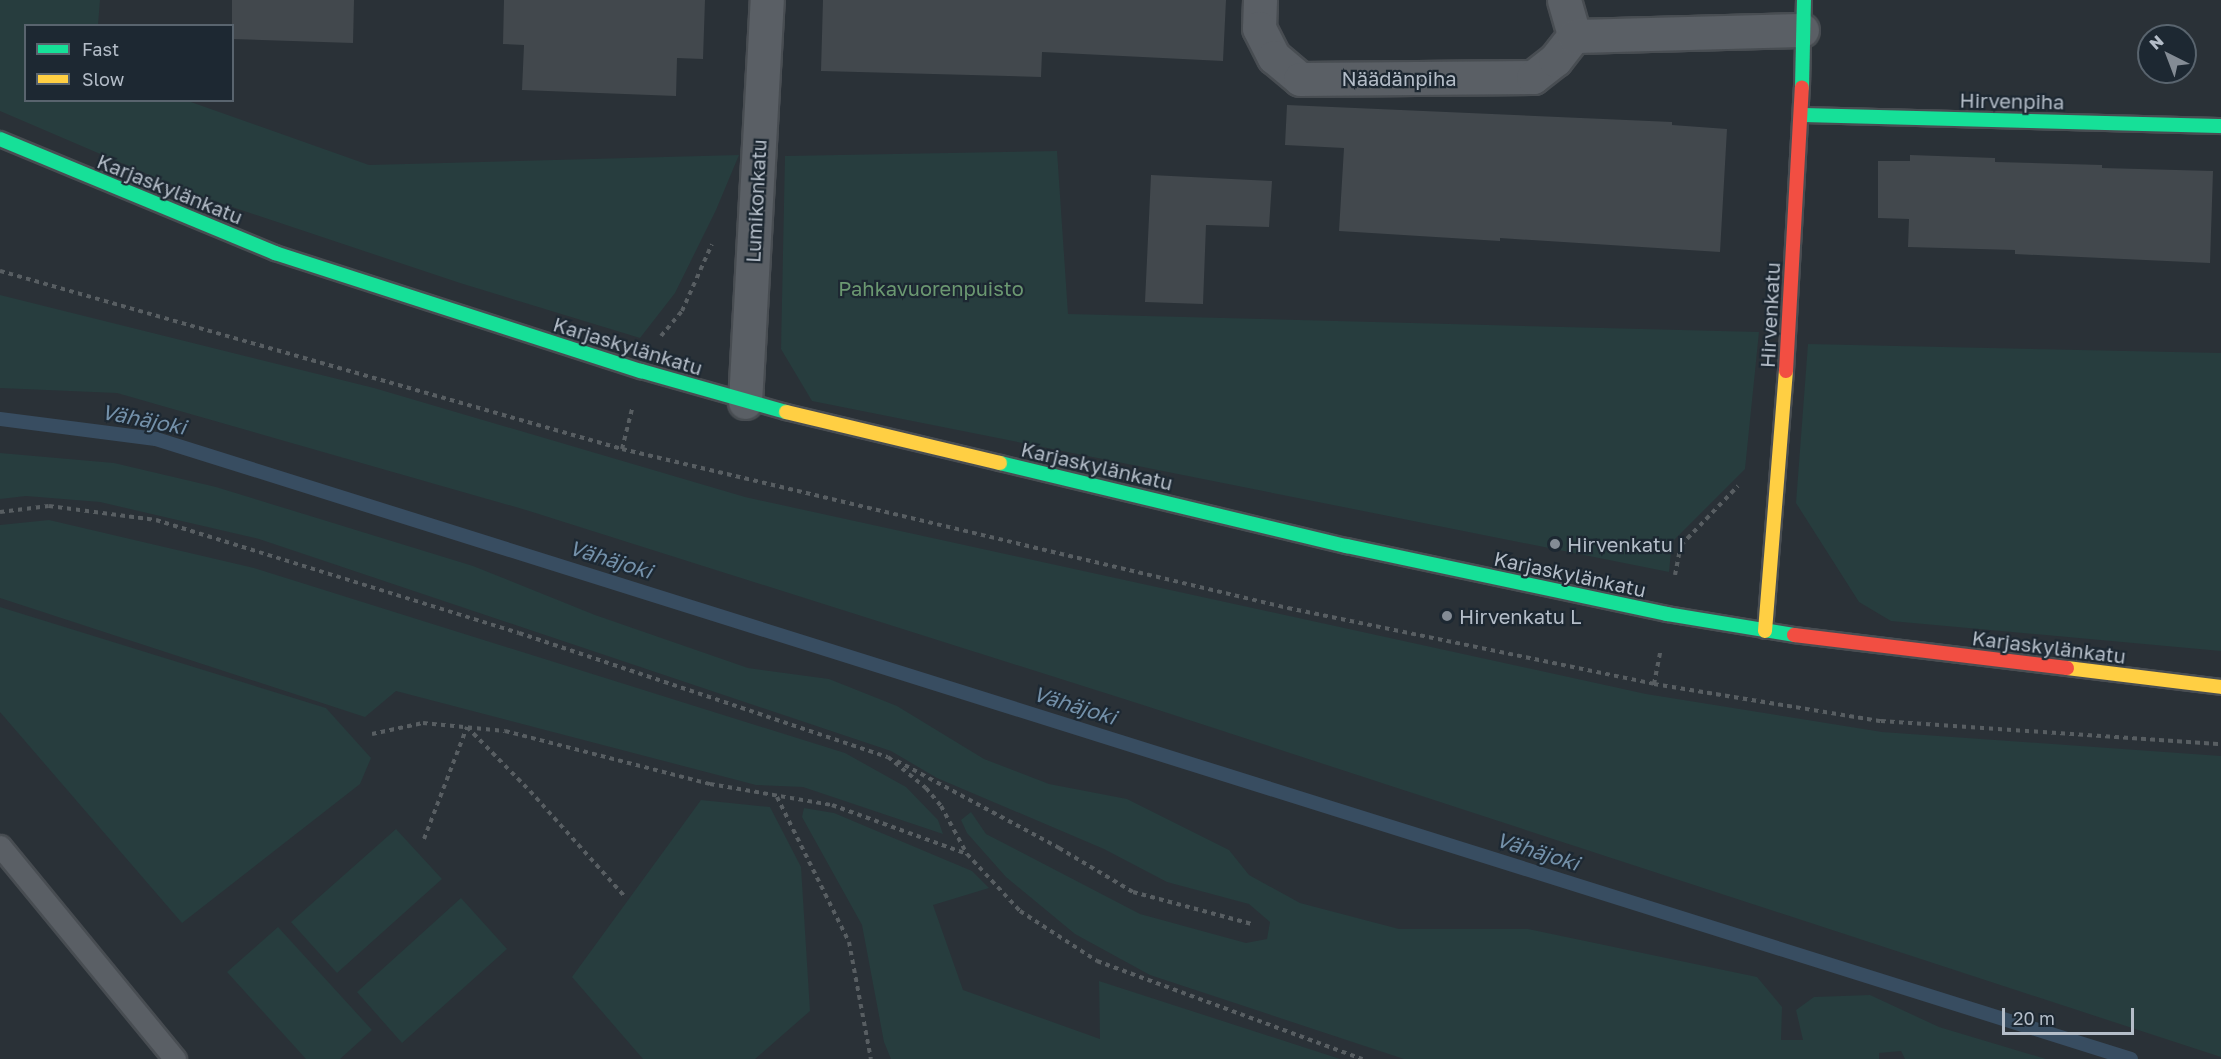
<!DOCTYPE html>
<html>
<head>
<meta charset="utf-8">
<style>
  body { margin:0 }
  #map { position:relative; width:2221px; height:1059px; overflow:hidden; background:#2a3137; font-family:"Golos Text",sans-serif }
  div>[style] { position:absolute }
  .green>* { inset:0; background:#273d3e }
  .stream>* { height:14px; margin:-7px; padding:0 7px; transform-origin:7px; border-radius:7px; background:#384d61 }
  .building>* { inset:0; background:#42484d }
  .path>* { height:4px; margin-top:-2px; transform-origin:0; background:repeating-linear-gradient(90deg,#585e62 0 4.5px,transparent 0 9px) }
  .roads { filter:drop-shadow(2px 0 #484d52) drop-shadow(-2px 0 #484d52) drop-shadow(0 2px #484d52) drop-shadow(0 -2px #484d52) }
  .lane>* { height:21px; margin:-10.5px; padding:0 10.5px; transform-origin:10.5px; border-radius:10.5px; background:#5a5f65 }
  .street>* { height:33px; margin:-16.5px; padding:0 16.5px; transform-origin:16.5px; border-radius:16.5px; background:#5a5f65 }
  .fast>* { height:14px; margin:-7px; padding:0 7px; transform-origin:7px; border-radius:7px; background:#16e098 }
  .slow>* { height:14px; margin:-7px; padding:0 7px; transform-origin:7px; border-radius:7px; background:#ffcf43 }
  .jam>* { height:14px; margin:-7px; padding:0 7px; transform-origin:7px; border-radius:7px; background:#f24e42 }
  .dots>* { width:16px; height:16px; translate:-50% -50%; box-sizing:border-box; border:3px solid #1d2832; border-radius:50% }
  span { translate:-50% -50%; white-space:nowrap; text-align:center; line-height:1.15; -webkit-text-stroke:4.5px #1d2832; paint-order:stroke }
  .street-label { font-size:20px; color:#b4bdc8 }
  .park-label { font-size:20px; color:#6b9871 }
  .poi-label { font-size:20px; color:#b4bdc8 }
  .left { translate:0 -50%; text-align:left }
  .water-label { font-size:21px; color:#7491aa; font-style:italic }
  .legend { position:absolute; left:24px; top:24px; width:210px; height:78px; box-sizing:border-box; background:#1d2832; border:2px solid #59646e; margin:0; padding:8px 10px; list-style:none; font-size:18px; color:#b4bdc8 }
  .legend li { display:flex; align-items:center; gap:12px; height:30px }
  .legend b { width:30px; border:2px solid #59646e }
  .north { position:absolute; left:2137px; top:24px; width:60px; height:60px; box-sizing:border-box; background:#1d2832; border:2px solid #59646e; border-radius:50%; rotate:318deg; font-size:16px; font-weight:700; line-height:24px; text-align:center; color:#b4bdc8 }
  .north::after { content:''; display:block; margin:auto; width:21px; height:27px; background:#848c95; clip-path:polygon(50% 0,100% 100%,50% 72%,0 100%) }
  .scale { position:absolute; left:2002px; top:1008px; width:132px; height:27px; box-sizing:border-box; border:3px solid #b4bdc8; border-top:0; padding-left:8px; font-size:18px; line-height:21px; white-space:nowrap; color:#b4bdc8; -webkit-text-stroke:4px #1d2832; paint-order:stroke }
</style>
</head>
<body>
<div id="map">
  <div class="green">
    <i style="clip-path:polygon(0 0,100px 0,98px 25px,26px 26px,26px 100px,188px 101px,369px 165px,739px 155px,716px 210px,675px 293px,640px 338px,460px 283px,196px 195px,0 111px)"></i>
    <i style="clip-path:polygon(1057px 151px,1068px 314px,1759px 332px,1745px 469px,1672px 542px,1669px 572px,812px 401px,781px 349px,785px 156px)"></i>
    <i style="clip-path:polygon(0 295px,374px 388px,745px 497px,1646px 694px,1882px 732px,2221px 756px,2221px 1057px,1143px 705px,526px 510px,117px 393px,0 388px)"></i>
    <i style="clip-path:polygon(1808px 344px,2221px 353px,2221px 651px,1891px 621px,1859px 602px,1796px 503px)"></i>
    <i style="clip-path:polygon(0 453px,114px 463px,216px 487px,473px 566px,595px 615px,748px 668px,829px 679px,897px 706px,984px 759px,1049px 784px,1127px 799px,1229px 850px,1249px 875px,1300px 903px,1399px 929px,1528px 929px,1757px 977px,1782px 1007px,1781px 1040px,1803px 1040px,1796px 1010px,1814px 997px,1870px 995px,1939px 1027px,2046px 1059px,1905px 1059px,1901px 1051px,1879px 1053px,1879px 1059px,1404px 1059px,1150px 975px,1075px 934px,1006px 877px,967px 833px,961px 820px,971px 812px,986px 834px,1140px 914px,1246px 943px,1267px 939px,1270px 922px,1249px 904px,1167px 882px,1104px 849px,937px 778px,891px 751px,259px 539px,100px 502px,26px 496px,0 499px)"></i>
    <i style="clip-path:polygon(49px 520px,254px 568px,845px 753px,906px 787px,938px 820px,943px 834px,803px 787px,756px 785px,396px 691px,365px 717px,0 598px,0 525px)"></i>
    <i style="clip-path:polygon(0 607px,326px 708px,371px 758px,360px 784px,182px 923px,0 712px)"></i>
    <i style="clip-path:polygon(701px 800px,770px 807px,801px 867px,810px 1011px,755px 1059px,643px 1059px,572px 977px)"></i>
    <i style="clip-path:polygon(804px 808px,834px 813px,972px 871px,989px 888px,933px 905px,963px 990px,1100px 1039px,1099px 981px,1340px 1059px,891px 1059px,884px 1042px,862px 925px,802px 817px)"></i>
    <i style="clip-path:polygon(396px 829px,442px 879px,337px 973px,291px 922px)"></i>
    <i style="clip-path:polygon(461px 898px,507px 949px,402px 1043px,357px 992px)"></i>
    <i style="clip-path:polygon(278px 927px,372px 1030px,340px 1059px,306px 1059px,227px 972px)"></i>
  </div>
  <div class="stream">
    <i style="left:0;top:419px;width:157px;rotate:7.3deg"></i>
    <i style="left:156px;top:439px;width:2070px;rotate:17.43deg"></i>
  </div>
  <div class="building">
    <i style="clip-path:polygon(232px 0,354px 0,353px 43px,232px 39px)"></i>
    <i style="clip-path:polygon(504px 0,705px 0,703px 59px,677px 58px,676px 96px,522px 90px,524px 45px,503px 44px)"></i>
    <i style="clip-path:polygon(823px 0,1226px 0,1223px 61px,1042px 52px,1041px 77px,821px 71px)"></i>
    <i style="clip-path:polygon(1287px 105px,1672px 122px,1672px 125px,1727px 129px,1720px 252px,1500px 238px,1500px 241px,1339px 231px,1344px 148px,1285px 145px)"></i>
    <i style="clip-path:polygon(1910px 155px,1995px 158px,1995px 162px,2102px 165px,2102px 168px,2213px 171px,2210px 263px,2015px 254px,2015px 250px,1908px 247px,1909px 219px,1878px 218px,1878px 161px,1910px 161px)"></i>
    <i style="clip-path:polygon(1151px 175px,1272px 181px,1269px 227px,1206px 225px,1203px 304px,1145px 302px)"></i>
  </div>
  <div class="path">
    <i style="left:0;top:271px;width:647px;rotate:15.97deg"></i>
    <i style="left:622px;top:449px;width:685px;rotate:13.43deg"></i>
    <i style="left:1288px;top:608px;width:374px;rotate:11.7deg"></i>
    <i style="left:1654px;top:684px;width:230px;rotate:9.3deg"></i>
    <i style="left:1881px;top:721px;width:341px;rotate:3.9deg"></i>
    <i style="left:661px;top:336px;width:33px;rotate:-50deg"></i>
    <i style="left:682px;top:311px;width:73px;rotate:-65.9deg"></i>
    <i style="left:622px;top:449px;width:41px;rotate:-76deg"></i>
    <i style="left:0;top:512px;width:49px;rotate:-7deg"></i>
    <i style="left:49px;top:506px;width:108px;rotate:7.5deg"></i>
    <i style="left:156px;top:520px;width:380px;rotate:17.3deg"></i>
    <i style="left:519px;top:633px;width:389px;rotate:18.6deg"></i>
    <i style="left:888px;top:757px;width:49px;rotate:39.2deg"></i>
    <i style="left:926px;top:788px;width:23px;rotate:50deg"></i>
    <i style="left:941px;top:806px;width:55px;rotate:61.6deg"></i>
    <i style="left:967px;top:854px;width:78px;rotate:47.1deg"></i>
    <i style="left:1020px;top:911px;width:92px;rotate:33deg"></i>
    <i style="left:1097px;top:961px;width:283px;rotate:20.3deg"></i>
    <i style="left:1675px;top:575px;width:31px;rotate:-79deg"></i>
    <i style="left:1681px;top:545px;width:82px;rotate:-46deg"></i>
    <i style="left:1654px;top:684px;width:32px;rotate:-79deg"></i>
    <i style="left:372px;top:734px;width:52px;rotate:-12.2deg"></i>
    <i style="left:423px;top:723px;width:82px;rotate:5.6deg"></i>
    <i style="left:505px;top:731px;width:212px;rotate:14.5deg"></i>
    <i style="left:710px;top:784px;width:124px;rotate:9.8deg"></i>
    <i style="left:832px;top:805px;width:144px;rotate:19.9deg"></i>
    <i style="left:897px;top:761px;width:184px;rotate:28.2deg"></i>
    <i style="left:1059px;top:848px;width:86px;rotate:30.7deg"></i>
    <i style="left:1133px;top:892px;width:123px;rotate:15.1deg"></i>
    <i style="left:777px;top:797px;width:162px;rotate:63.6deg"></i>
    <i style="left:849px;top:942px;width:119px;rotate:79.4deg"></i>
    <i style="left:424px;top:839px;width:120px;rotate:-69deg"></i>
    <i style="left:467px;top:727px;width:90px;rotate:45.5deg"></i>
    <i style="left:530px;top:791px;width:142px;rotate:48.1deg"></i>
  </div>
  <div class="roads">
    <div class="lane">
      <i style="left:0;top:846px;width:276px;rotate:50.6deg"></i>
    </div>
    <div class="street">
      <i style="left:1260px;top:0;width:28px;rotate:92deg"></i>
      <i style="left:1259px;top:28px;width:33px;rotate:63deg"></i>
      <i style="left:1274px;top:57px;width:34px;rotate:40deg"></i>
      <i style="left:1300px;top:79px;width:233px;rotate:-0.5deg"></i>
      <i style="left:1533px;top:77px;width:28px;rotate:-38deg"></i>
      <i style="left:1555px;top:60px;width:31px;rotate:-52deg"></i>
      <i style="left:1564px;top:0;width:37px;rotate:74deg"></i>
      <i style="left:1574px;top:36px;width:228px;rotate:-1.5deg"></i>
      <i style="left:745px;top:402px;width:403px;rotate:-86.9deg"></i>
    </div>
    <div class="fast">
      <i style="left:1802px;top:87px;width:87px;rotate:-88.7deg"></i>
      <i style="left:1801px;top:115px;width:420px;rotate:1.5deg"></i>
      <i style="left:0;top:139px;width:298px;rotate:22.5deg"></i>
      <i style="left:275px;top:253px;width:385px;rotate:17.9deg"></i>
      <i style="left:641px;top:371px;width:151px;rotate:15.8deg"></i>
      <i style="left:1000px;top:463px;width:357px;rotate:13.5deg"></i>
      <i style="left:1347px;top:546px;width:327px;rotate:12deg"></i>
      <i style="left:1667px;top:614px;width:129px;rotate:9.4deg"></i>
    </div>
    <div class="slow">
      <i style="left:786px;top:412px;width:220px;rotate:13.4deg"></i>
      <i style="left:1765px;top:631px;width:261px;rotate:-85.4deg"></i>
      <i style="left:2067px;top:668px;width:155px;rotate:7deg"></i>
    </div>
    <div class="jam">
      <i style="left:1786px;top:371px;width:284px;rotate:-86.8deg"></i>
      <i style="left:1794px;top:635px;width:275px;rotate:6.9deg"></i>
    </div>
  </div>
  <div class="dots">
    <i style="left:1555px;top:544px;background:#848c95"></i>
    <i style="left:1447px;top:616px;background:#848c95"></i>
  </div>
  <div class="street-label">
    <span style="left:1399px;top:78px">Näädänpiha</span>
    <span style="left:2012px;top:101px;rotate:1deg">Hirvenpiha</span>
    <span style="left:170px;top:189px;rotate:22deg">Karjaskylänkatu</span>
    <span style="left:756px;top:201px;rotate:-87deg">Lumikonkatu</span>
    <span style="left:1770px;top:315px;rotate:-87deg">Hirvenkatu</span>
    <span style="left:628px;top:346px;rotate:17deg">Karjaskylänkatu</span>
    <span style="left:1097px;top:466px;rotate:13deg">Karjaskylänkatu</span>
    <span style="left:1570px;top:574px;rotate:12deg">Karjaskylänkatu</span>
    <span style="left:2049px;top:647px;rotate:7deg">Karjaskylänkatu</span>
  </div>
  <div class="park-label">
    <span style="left:931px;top:288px">Pahkavuorenpuisto</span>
  </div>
  <div class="poi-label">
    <span class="left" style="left:1567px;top:544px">Hirvenkatu I</span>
    <span class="left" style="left:1459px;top:616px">Hirvenkatu L</span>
  </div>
  <div class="water-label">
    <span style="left:144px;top:419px;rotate:11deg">Vähäjoki</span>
    <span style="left:611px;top:559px;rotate:17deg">Vähäjoki</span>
    <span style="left:1075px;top:705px;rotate:17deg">Vähäjoki</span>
    <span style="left:1538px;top:851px;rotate:17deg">Vähäjoki</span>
  </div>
  <ul class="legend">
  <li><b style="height:8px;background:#16e098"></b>Fast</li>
  <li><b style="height:8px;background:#ffcf43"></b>Slow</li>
  </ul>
  <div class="north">N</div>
  <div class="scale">20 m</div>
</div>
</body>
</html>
